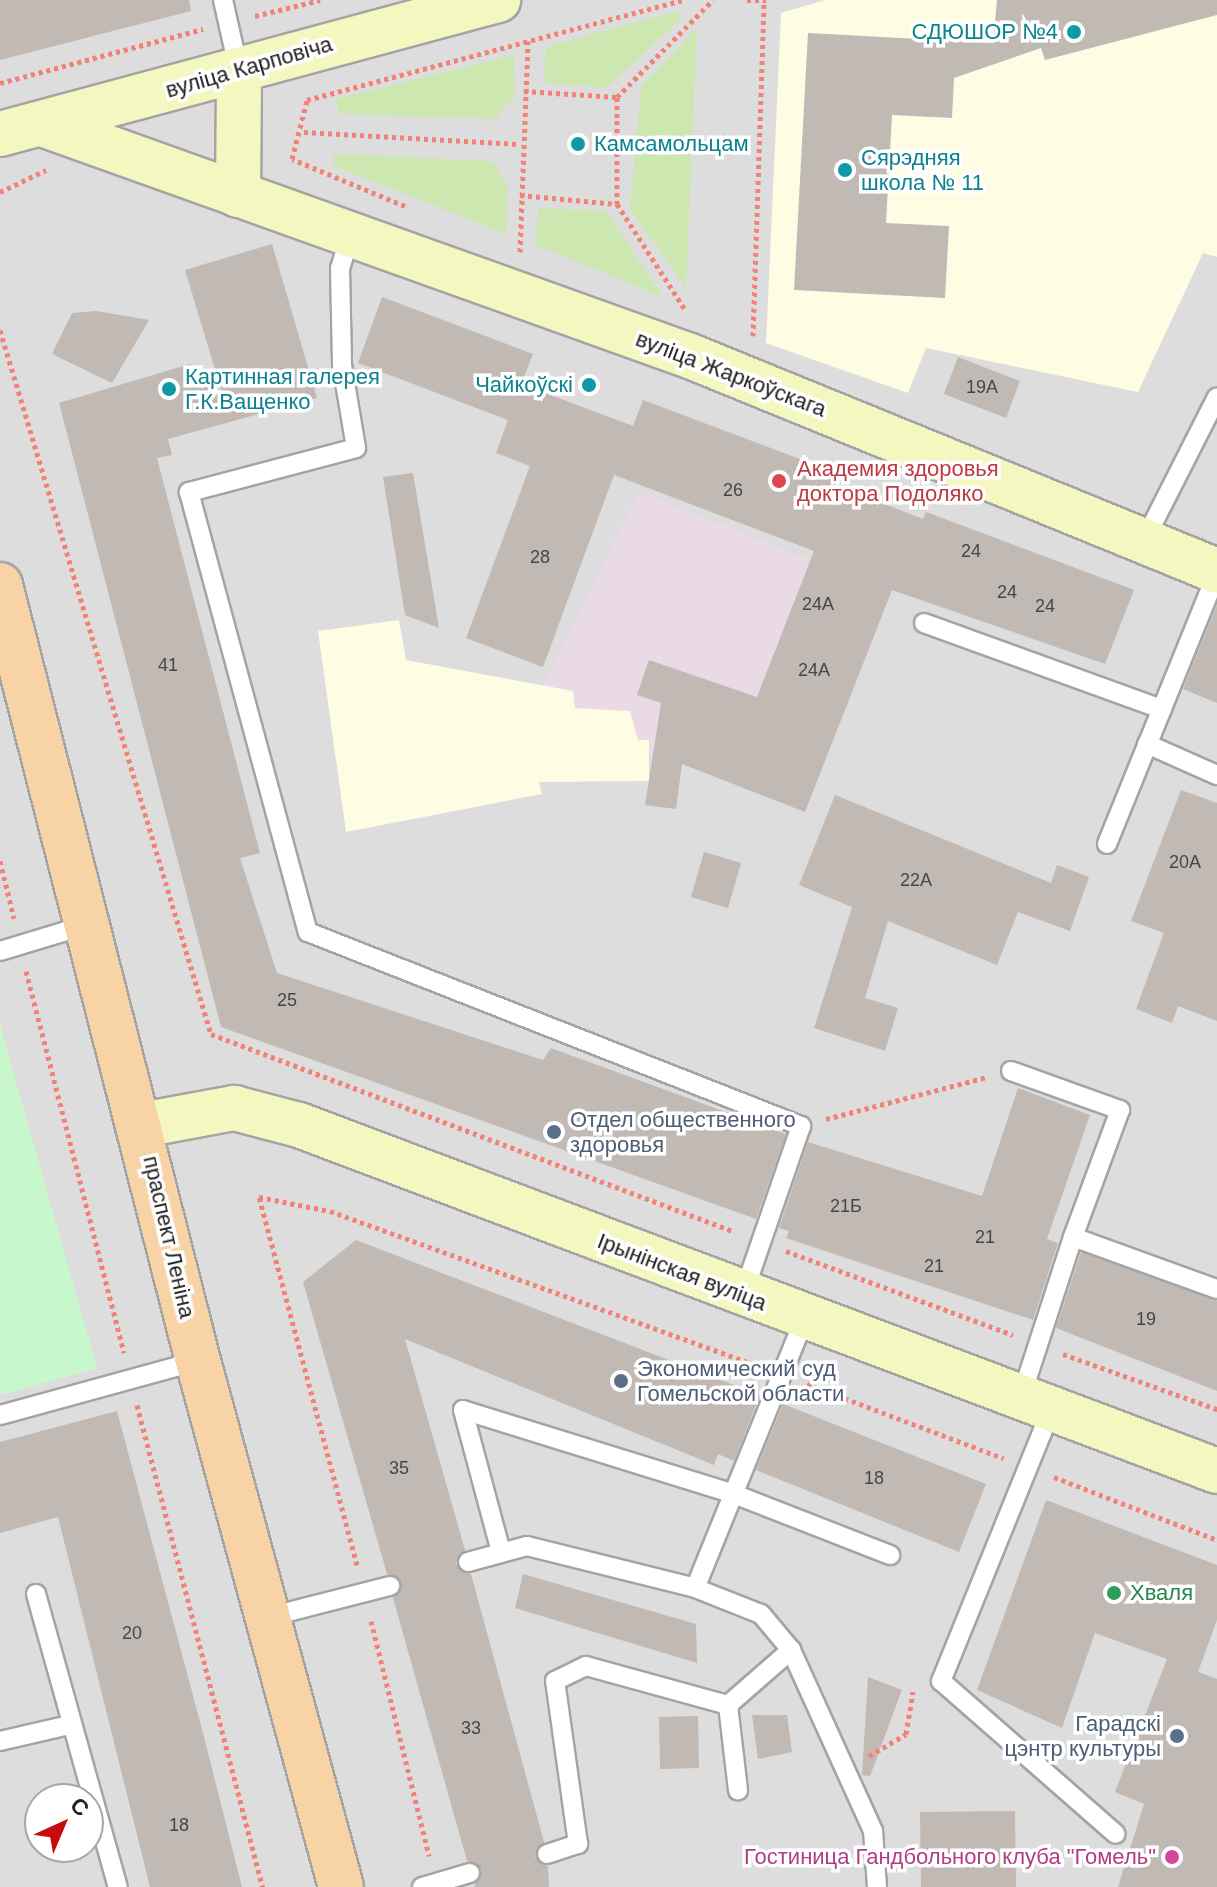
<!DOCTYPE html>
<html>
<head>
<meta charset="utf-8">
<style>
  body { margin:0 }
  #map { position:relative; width:1217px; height:1887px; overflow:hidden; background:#f0ede7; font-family:Arial,sans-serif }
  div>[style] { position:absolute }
  .residential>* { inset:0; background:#dedddd }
  .industrial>* { inset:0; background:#e9dae6 }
  .education>* { inset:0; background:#fefde3 }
  .grass>* { inset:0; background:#cce7b0 }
  .park>* { inset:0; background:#c8f7cb }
  .building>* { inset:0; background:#c1b9b4 }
  .path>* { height:5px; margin-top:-2.5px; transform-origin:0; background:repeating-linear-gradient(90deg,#f38176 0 4px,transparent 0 8px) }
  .roads { filter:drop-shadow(2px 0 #a4a4a4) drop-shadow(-2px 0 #a4a4a4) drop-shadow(0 2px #a4a4a4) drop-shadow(0 -2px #a4a4a4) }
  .lane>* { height:18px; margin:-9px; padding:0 9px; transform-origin:9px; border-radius:9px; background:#fff }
  .secondary>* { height:44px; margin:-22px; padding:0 22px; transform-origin:22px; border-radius:22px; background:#f4f7bf }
  .primary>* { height:44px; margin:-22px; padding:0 22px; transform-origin:22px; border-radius:22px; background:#f7d3a5 }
  .dots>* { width:22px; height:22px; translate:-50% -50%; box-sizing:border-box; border:4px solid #fff; border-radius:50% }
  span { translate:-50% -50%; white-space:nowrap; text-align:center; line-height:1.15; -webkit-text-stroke:7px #fff; paint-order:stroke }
  .number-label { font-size:18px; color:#484645 }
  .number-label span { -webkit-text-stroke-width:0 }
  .culture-label { font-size:22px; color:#0d838f }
  .right { translate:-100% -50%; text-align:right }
  .left { translate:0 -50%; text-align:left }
  .street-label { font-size:22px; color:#202020 }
  .health-label { font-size:22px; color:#be3a42 }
  .service-label { font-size:22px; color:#4e5e75 }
  .leisure-label { font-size:22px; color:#27864d }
  .hotel-label { font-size:22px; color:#b23c85 }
  .north { position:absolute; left:24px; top:1783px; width:80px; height:80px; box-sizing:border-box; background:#fff; border:2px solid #a6a6a6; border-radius:50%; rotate:44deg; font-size:22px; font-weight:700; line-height:32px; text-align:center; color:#202020 }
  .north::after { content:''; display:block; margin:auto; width:28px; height:36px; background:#c70a0c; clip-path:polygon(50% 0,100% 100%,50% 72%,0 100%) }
</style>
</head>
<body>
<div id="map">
  <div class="residential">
    <i style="clip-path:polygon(evenodd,0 0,1217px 0,1217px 1887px,0 1887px,0 0,40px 1799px,88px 1799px,88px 1847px,40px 1847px,40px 1799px)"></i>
  </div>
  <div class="industrial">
    <i style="clip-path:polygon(839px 486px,920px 518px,805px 812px,683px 762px,653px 757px,638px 740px,630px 711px,574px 708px,541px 688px,638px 492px,810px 560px)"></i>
  </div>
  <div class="education">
    <i style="clip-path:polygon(825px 0,1217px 0,1217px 257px,1203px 253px,1138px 392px,926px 348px,908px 393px,766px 343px,781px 13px)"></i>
    <i style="clip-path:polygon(399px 620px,406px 660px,573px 691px,575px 708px,630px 711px,638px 740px,649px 740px,649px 781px,539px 782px,542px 794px,346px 832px,318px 631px)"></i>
  </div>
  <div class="grass">
    <i style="clip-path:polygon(676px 11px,682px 18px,606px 88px,544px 83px,546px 47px)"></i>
    <i style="clip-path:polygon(697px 28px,686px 288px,630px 209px,641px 87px)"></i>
    <i style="clip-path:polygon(514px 55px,515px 95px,495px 119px,339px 114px,336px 99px)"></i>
    <i style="clip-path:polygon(334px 154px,492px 161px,508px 186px,506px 234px,334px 166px)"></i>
    <i style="clip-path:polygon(538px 208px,606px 211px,663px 297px,536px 245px)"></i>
  </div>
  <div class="park">
    <i style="clip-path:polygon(0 1025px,97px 1368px,0 1395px)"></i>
  </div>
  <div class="building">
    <i style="clip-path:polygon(0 0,189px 0,191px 11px,0 60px)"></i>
    <i style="clip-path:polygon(997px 0,1217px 0,1217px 15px,1045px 60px,1041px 48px,954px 78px,952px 118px,892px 115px,886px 223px,949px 226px,945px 298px,794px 290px,808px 33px,993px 43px)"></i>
    <i style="clip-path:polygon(272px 244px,317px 398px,168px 439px,172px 455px,157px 458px,260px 853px,240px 858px,277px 973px,543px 1060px,551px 1048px,786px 1134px,756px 1219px,221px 1027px,59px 403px,190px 364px,223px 396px,185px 270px)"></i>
    <i style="clip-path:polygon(382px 297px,533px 354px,521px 384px,633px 426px,643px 400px,840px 474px,836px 485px,923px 519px,926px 512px,1134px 590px,1105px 664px,892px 590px,805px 812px,682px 764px,676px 809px,645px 805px,661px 703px,637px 695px,649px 660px,757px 697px,814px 551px,614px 475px,543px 667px,466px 638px,530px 466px,496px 453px,508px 420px,358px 363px)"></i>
    <i style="clip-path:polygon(96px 311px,149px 320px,112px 383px,52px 354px,72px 313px)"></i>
    <i style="clip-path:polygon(958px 357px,1020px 381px,1006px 418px,944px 394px)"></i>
    <i style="clip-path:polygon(413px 473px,439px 628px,405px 615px,383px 477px)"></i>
    <i style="clip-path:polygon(1217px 605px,1217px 703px,1183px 689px)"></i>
    <i style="clip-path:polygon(1181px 790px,1217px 803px,1217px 1021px,1178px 1006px,1172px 1023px,1136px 1009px,1164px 933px,1131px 921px)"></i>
    <i style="clip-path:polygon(835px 795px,1051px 883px,1057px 865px,1089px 877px,1070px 931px,1018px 912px,997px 965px,888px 921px,865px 998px,898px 1008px,885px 1051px,814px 1028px,852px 907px,799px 885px)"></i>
    <i style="clip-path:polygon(704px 852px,741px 863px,728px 908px,691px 897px)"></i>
    <i style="clip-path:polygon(1018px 1088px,1090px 1115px,1047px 1239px,1058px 1243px,1033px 1320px,786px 1238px,789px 1231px,779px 1228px,808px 1142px,982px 1196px)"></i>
    <i style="clip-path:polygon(356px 1240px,760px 1395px,734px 1461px,718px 1454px,714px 1465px,405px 1339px,465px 1550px,456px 1564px,471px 1574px,544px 1842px,535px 1857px,548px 1866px,549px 1887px,474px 1887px,482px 1870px,467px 1861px,393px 1598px,401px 1582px,387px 1574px,303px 1282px)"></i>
    <i style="clip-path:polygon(1081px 1252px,1217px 1301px,1217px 1391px,1056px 1328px)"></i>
    <i style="clip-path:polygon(783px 1404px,986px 1484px,959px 1552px,756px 1470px)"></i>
    <i style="clip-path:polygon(117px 1411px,203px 1733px,242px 1887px,150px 1887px,58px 1517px,0 1533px,0 1442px)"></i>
    <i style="clip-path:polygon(1046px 1500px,1217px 1565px,1217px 1620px,1198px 1672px,1217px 1679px,1217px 1887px,1118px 1887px,1144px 1804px,1115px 1792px,1167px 1659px,1095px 1633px,1062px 1728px,977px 1690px)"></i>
    <i style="clip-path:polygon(523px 1574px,696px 1624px,697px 1663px,515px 1608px)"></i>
    <i style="clip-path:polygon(868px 1677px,902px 1690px,870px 1776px,862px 1775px)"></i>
    <i style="clip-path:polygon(752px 1715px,787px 1715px,792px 1752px,758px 1759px)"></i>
    <i style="clip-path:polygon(698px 1716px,699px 1768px,660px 1769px,659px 1717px)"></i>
    <i style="clip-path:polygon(1015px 1811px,1016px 1887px,921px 1887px,920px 1812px)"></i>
  </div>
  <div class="path">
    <i style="left:747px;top:0;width:19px"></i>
    <i style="left:255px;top:16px;width:67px;rotate:-13.8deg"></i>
    <i style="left:0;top:83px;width:210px;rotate:-14.9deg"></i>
    <i style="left:524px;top:91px;width:93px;rotate:3.7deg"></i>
    <i style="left:617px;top:97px;width:136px;rotate:-45.3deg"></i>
    <i style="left:617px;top:97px;width:107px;rotate:90deg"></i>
    <i style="left:617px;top:204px;width:124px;rotate:57.2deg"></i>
    <i style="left:304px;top:132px;width:216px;rotate:3.2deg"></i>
    <i style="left:0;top:192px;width:51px;rotate:-25.6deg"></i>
    <i style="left:520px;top:195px;width:97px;rotate:5.3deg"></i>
    <i style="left:405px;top:206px;width:122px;rotate:-157.4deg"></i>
    <i style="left:292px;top:159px;width:61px;rotate:-75.7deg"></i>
    <i style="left:307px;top:100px;width:388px;rotate:-14.9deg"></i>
    <i style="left:520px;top:252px;width:211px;rotate:-87.8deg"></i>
    <i style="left:0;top:330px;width:735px;rotate:73.32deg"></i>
    <i style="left:211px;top:1034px;width:560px;rotate:20.7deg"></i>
    <i style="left:753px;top:336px;width:335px;rotate:-88.1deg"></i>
    <i style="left:0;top:861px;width:59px;rotate:76.2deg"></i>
    <i style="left:26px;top:971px;width:394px;rotate:75.6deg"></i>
    <i style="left:826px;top:1119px;width:166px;rotate:-14.6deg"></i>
    <i style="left:786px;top:1251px;width:242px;rotate:20.3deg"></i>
    <i style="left:1063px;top:1354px;width:164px;rotate:19.7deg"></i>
    <i style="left:807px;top:1384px;width:210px;rotate:20.7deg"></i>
    <i style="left:137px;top:1405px;width:498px;rotate:75.4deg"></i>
    <i style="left:1054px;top:1477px;width:175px;rotate:21.1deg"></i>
    <i style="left:357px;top:1565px;width:381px;rotate:-104.9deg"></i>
    <i style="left:259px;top:1197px;width:72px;rotate:11.2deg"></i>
    <i style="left:330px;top:1211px;width:453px;rotate:19.9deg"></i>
    <i style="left:371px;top:1621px;width:242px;rotate:76.1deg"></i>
    <i style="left:869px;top:1756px;width:43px;rotate:-30.7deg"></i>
    <i style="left:906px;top:1734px;width:43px;rotate:-80.5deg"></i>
  </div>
  <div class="roads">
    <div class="lane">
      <i style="left:223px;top:0;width:73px;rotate:77.3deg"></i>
      <i style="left:350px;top:236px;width:34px;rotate:107deg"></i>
      <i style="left:340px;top:268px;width:97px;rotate:88.8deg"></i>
      <i style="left:342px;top:365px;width:84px;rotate:80.4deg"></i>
      <i style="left:356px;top:448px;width:173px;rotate:165.2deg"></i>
      <i style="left:189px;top:492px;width:456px;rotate:74.9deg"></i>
      <i style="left:308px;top:932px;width:530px;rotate:21.48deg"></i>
      <i style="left:801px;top:1126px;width:178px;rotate:109deg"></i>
      <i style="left:1144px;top:541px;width:161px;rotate:-63.1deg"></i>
      <i style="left:924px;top:623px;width:253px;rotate:19.9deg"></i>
      <i style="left:1147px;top:744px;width:77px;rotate:23.9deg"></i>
      <i style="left:1107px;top:844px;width:292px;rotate:-67.9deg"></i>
      <i style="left:0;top:951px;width:90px;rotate:-16.8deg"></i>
      <i style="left:1011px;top:1071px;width:116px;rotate:19.7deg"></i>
      <i style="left:1120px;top:1110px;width:135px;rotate:110.3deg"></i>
      <i style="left:804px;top:1320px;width:289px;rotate:112.1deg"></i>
      <i style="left:695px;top:1588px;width:71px;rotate:21.5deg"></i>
      <i style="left:761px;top:1614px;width:47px;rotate:50.2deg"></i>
      <i style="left:791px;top:1650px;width:199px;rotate:65.6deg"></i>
      <i style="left:873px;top:1831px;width:56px;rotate:85.9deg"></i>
      <i style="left:1021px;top:1397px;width:168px;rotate:-72deg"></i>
      <i style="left:1073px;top:1237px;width:153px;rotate:19.9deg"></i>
      <i style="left:1052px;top:1408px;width:295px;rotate:112.1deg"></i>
      <i style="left:941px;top:1681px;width:232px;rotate:41.2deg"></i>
      <i style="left:0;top:1415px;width:205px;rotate:-15.3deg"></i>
      <i style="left:501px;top:1552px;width:147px;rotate:-105deg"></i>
      <i style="left:463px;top:1410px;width:281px;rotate:17.2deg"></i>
      <i style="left:731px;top:1493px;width:171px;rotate:21.3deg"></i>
      <i style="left:468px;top:1562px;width:61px;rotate:-15.2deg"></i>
      <i style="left:527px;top:1546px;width:173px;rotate:14deg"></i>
      <i style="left:36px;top:1594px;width:304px;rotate:74.4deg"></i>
      <i style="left:272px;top:1616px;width:122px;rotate:-14.3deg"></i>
      <i style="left:728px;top:1705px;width:86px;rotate:83.3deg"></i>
      <i style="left:728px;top:1705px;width:84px;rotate:-41.1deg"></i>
      <i style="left:0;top:1741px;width:71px;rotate:-13.1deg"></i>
      <i style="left:547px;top:1854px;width:33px;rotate:-18deg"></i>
      <i style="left:578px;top:1844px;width:165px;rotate:-98deg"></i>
      <i style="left:555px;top:1681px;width:34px;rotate:-26deg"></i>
      <i style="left:586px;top:1666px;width:147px;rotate:15.4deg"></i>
      <i style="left:422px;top:1887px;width:50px;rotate:-16.3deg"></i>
    </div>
    <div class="secondary">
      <i style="left:42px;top:124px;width:688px;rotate:19.7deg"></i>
      <i style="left:690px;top:356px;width:569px;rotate:22.19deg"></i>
      <i style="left:0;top:134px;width:516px;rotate:-15.06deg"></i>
      <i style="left:238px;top:195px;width:124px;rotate:-89.5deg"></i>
      <i style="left:142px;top:1125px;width:94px;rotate:-10.5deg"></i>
      <i style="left:234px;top:1108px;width:67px;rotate:14.7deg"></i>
      <i style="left:299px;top:1125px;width:981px;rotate:20.65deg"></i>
    </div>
    <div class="primary">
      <i style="left:0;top:585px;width:801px;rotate:75.69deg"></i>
      <i style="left:198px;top:1361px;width:545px;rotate:74.79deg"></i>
    </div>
  </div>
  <div class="dots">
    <i style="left:1074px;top:32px;background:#0f9aa8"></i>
    <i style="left:578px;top:144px;background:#0f9aa8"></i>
    <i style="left:845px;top:170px;background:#0f9aa8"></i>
    <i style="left:589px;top:385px;background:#0f9aa8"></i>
    <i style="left:169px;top:389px;background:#0f9aa8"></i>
    <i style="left:779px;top:481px;background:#e0444e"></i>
    <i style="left:554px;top:1132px;background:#5c6f8a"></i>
    <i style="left:621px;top:1381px;background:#5c6f8a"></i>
    <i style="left:1114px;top:1593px;background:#2e9e5b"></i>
    <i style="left:1177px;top:1736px;background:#5c6f8a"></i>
    <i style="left:1172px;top:1857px;background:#d1479c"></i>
  </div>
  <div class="number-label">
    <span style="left:982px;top:387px">19А</span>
    <span style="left:733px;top:490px">26</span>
    <span style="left:971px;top:551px">24</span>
    <span style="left:540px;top:557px">28</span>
    <span style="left:1007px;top:592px">24</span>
    <span style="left:818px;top:604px">24А</span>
    <span style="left:1045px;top:606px">24</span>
    <span style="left:168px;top:665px">41</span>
    <span style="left:814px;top:670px">24А</span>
    <span style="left:1185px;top:862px">20А</span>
    <span style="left:916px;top:880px">22А</span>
    <span style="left:287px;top:1000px">25</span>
    <span style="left:846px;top:1206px">21Б</span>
    <span style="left:985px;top:1237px">21</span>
    <span style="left:934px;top:1266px">21</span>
    <span style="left:1146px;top:1319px">19</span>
    <span style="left:399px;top:1468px">35</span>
    <span style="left:874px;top:1478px">18</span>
    <span style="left:132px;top:1633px">20</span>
    <span style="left:471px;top:1728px">33</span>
    <span style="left:179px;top:1825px">18</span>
  </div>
  <div class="culture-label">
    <span class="right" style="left:1058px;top:32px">СДЮШОР №4</span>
    <span class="left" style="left:594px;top:144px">Камсамольцам</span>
    <span class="left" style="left:861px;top:170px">Сярэдняя<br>школа № 11</span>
    <span class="left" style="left:185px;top:389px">Картинная галерея<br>Г.К.Ващенко</span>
    <span class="right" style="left:573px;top:385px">Чайкоўскі</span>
  </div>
  <div class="street-label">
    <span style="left:249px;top:67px;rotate:-16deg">вуліца Карповіча</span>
    <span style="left:731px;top:374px;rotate:21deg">вуліца Жаркоўскага</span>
    <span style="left:169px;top:1237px;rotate:77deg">праспект Леніна</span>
    <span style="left:682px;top:1272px;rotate:21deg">Ірынінская вуліца</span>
  </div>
  <div class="health-label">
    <span class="left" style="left:797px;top:481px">Академия здоровья<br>доктора Подоляко</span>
  </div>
  <div class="service-label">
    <span class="left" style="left:570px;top:1132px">Отдел общественного<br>здоровья</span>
    <span class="left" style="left:637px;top:1381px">Экономический суд<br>Гомельской области</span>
    <span class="right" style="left:1161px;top:1736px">Гарадскі<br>цэнтр культуры</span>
  </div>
  <div class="leisure-label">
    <span class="left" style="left:1130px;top:1593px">Хваля</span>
  </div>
  <div class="hotel-label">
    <span class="right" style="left:1156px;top:1857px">Гостиница Гандбольного клуба "Гомель"</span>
  </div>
  <div class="north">С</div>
</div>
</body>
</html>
